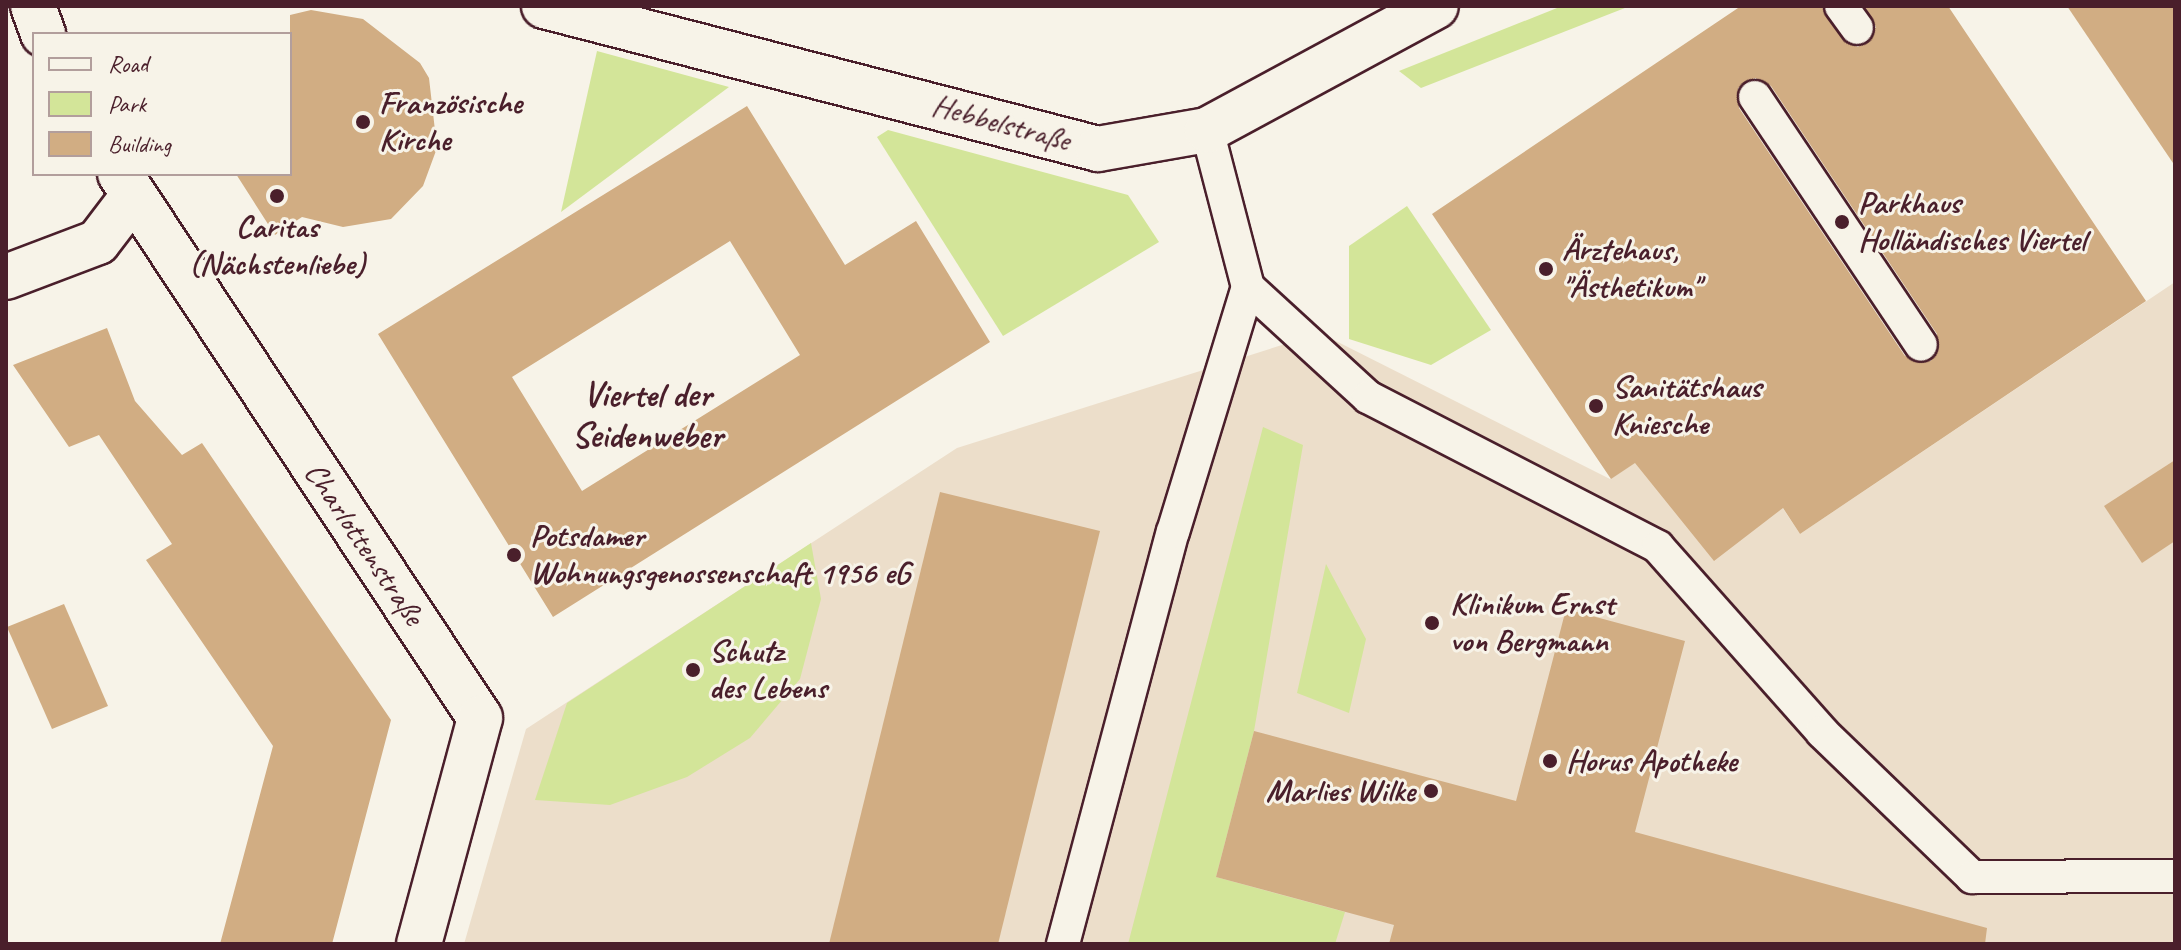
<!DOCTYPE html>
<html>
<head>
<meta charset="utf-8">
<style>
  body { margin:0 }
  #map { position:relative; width:2181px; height:950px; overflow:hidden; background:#f7f3e8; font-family:Caveat,sans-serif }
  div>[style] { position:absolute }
  .built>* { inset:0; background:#ecdeca }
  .green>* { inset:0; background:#d3e599 }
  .building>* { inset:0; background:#d1ad83 }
  .roads { filter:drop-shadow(2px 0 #4a1f2b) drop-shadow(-2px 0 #4a1f2b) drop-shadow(0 2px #4a1f2b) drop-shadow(0 -2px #4a1f2b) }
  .service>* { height:32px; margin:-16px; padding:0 16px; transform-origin:16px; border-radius:16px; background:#f7f3e8 }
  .minor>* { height:44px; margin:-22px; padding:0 22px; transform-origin:22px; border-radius:22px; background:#f7f3e8 }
  .dots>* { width:22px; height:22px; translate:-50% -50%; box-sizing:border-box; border:4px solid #f7f3e8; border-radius:50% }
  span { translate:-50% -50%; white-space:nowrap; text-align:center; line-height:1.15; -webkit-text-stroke:6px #f7f3e8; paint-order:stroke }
  .poi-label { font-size:32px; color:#4a1f2b; font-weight:700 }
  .left { translate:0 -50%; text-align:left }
  .right { translate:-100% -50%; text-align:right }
  .street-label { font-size:32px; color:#4a1f2b }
  .quarter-label { font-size:36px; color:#4a1f2b; font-weight:700 }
  .frame { position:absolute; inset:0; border:8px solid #4a1f2b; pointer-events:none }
  .legend { position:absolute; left:32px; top:32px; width:260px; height:144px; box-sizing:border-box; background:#f7f3e8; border:2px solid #b29e9c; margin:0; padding:10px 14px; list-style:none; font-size:24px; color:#4a1f2b }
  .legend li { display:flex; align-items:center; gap:16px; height:40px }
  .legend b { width:40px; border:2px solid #b29e9c }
</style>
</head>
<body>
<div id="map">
  <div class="built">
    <i style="clip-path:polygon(2175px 282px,2175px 944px,464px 944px,526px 729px,957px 448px,1320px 333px,1610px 479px,1716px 408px,1800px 534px)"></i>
  </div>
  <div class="green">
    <i style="clip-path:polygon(1562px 6px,1630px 6px,1421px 88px,1399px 71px)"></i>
    <i style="clip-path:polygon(597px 51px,729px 87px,561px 212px)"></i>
    <i style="clip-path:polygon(888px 130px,1128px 195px,1159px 242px,1003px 336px,877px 137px)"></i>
    <i style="clip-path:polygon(1407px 206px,1491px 330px,1431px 365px,1349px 339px,1349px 246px)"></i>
    <i style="clip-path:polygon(1263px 427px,1303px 445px,1254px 731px,1216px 877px,1345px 912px,1335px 944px,1128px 944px)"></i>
    <i style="clip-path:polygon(811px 543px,821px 599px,800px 679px,750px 738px,687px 777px,610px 805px,535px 800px,567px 703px)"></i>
    <i style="clip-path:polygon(1326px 564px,1366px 639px,1349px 713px,1297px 693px)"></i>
  </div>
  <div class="building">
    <i style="clip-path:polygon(evenodd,1741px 6px,1822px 6px,1842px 39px,1858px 47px,1876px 27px,1864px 6px,1948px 6px,2146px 301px,1800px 534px,1783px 508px,1714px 561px,1635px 463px,1611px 479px,1432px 214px,1741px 6px,1755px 78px,1771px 86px,1937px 334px,1931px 361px,1905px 356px,1739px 108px,1738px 88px,1755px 78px)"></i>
    <i style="clip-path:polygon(2067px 6px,2175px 6px,2175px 166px)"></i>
    <i style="clip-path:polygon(311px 10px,363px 19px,420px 63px,429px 78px,437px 148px,423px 186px,391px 219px,343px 227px,302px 217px,275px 235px,236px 174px,290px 174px,290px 15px)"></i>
    <i style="clip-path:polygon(evenodd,747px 106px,845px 265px,916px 221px,990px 342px,553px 617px,378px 334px,747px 106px,730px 241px,800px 355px,582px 491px,512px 377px,730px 241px)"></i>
    <i style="clip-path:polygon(107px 328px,135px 401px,182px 455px,202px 443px,391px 720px,332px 944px,220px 944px,273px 746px,146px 560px,172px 544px,99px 435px,69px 447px,13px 365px)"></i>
    <i style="clip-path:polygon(2175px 460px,2175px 541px,2142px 563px,2104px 506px)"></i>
    <i style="clip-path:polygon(940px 492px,1100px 531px,998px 944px,829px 944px)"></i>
    <i style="clip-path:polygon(64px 604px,108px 706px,52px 729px,7px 627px)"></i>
    <i style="clip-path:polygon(1566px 609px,1685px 641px,1635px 832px,1987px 928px,1985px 944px,1389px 944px,1394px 925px,1216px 877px,1254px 731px,1516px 801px)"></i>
  </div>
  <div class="roads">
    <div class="service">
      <i style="left:1841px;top:6px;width:27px;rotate:54deg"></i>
      <i style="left:1755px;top:97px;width:298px;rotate:56.2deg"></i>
      <i style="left:1248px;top:287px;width:163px;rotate:42.5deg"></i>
      <i style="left:1368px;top:397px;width:326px;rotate:27.3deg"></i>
      <i style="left:1658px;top:547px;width:247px;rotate:48.4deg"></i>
      <i style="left:1822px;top:732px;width:209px;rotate:44deg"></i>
      <i style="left:1972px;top:877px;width:203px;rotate:-0.3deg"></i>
      <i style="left:1063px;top:944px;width:426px;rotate:-75.1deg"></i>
      <i style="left:1173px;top:532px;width:256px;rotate:-73deg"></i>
      <i style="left:1248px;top:287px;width:162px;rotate:-104.6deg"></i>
    </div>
    <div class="minor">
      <i style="left:33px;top:6px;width:30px;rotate:70deg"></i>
      <i style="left:544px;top:6px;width:572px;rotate:14.47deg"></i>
      <i style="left:1098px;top:149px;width:111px;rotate:-9.9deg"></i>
      <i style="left:1207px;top:130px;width:260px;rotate:-28.4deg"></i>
      <i style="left:120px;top:174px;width:652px;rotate:56.5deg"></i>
      <i style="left:480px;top:718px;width:234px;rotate:105.1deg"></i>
      <i style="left:6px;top:277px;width:98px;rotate:-20.8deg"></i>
      <i style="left:98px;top:242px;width:58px;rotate:-52.7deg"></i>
    </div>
  </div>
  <div class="dots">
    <i style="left:363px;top:122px;background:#4a1f2b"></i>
    <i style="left:277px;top:196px;background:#4a1f2b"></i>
    <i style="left:1842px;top:222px;background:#4a1f2b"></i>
    <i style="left:1546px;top:269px;background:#4a1f2b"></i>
    <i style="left:1596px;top:406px;background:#4a1f2b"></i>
    <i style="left:514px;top:555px;background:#4a1f2b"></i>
    <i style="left:1432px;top:623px;background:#4a1f2b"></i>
    <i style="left:693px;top:670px;background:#4a1f2b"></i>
    <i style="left:1550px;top:761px;background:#4a1f2b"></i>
    <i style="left:1431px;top:791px;background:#4a1f2b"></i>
  </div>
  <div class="poi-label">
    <span class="left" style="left:379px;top:122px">Französische<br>Kirche</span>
    <span class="left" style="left:1858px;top:222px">Parkhaus<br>Holländisches Viertel</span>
    <span style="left:277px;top:246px">Caritas<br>(Nächstenliebe)</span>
    <span class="left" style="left:1562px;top:269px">Ärztehaus,<br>"Ästhetikum"</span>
    <span class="left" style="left:1612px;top:406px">Sanitätshaus<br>Kniesche</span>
    <span class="left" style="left:530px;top:555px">Potsdamer<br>Wohnungsgenossenschaft 1956 eG</span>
    <span class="left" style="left:1450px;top:623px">Klinikum Ernst<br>von Bergmann</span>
    <span class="left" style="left:709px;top:670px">Schutz<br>des Lebens</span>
    <span class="left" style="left:1566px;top:761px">Horus Apotheke</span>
    <span class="right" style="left:1415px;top:791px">Marlies Wilke</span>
  </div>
  <div class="street-label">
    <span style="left:1001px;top:123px;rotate:15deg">Hebbelstraße</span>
    <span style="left:364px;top:544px;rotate:56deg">Charlottenstraße</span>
  </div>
  <div class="quarter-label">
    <span style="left:647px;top:415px">Viertel der<br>Seidenweber</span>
  </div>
  <div class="frame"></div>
  <ul class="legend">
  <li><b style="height:10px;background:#f7f3e8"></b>Road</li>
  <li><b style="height:22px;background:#d3e599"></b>Park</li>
  <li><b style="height:22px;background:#d1ad83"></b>Building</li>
  </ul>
</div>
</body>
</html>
